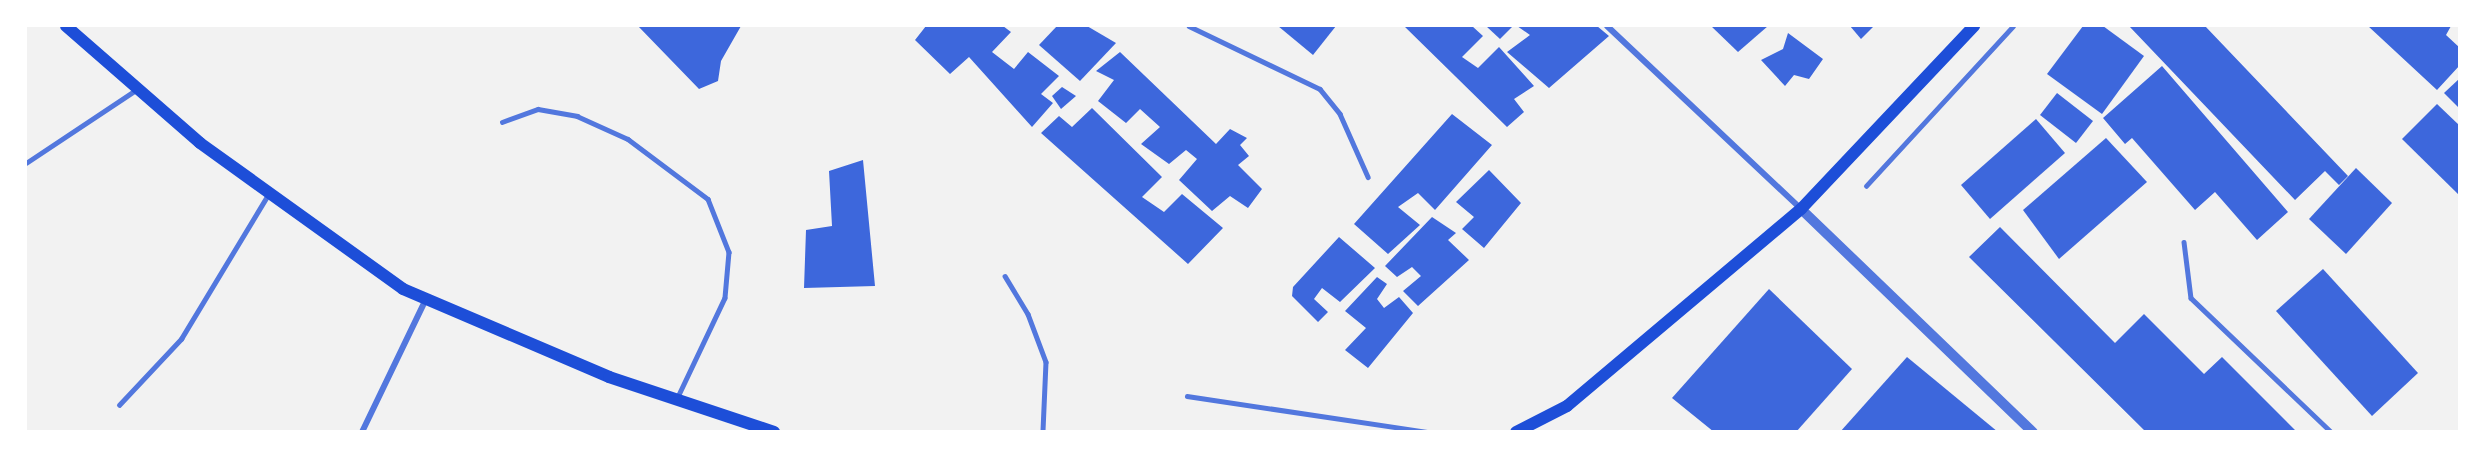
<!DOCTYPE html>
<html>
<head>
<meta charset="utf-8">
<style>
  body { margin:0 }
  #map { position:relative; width:2485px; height:457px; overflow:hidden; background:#f2f2f2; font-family:"Roboto Condensed",sans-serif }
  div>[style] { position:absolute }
  .building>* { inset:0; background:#3d67dc }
  .service>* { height:4.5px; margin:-2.25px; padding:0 2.25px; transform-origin:2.25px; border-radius:2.25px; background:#5277de }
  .minor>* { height:6px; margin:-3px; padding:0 3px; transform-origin:3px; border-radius:3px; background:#5277de }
  .tertiary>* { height:10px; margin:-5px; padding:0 5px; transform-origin:5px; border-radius:5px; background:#5277de }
  .secondary>* { height:12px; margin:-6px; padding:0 6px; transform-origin:6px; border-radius:6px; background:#1d4ed8 }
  span { translate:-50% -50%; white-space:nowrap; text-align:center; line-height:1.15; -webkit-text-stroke:4.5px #fff; paint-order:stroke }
  .frame { position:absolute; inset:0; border:27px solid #fff; pointer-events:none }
</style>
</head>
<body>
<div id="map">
  <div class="building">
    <i style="clip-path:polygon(638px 26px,741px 26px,721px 61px,718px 81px,699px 89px)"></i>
    <i style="clip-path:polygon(926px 26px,1003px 26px,1011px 32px,992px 52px,1014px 69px,1028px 52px,1059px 76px,1041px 94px,1053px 103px,1032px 127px,969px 57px,950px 74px,915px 40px)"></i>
    <i style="clip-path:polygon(1057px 26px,1087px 26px,1116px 43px,1080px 81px,1039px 45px)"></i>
    <i style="clip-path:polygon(1278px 26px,1336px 26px,1313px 55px)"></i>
    <i style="clip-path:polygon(1404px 26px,1472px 26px,1483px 36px,1462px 57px,1478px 68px,1499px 47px,1534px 86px,1514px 99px,1524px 112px,1507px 127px)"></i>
    <i style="clip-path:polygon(1486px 26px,1513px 26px,1500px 39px)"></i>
    <i style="clip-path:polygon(1517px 26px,1597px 26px,1609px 36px,1549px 88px,1507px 52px,1530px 35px)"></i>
    <i style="clip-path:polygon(1711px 26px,1768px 26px,1738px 52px)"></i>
    <i style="clip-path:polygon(1850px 26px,1874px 26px,1861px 39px)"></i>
    <i style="clip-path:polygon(2083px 26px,2103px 26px,2144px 56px,2102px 114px,2047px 74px)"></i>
    <i style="clip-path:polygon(2129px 26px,2205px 26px,2348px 176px,2339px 185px,2325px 171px,2295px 200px)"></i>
    <i style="clip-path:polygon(2368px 26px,2451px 26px,2446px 35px,2460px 48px,2460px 65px,2437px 90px)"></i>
    <i style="clip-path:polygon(1788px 33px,1823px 59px,1809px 79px,1794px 75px,1785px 86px,1761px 60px,1783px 49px)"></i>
    <i style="clip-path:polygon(1120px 52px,1216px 144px,1230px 129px,1247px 138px,1240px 145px,1249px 156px,1238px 165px,1262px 189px,1248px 208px,1230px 196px,1212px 211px,1179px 180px,1197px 159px,1186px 150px,1169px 164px,1141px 144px,1160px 127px,1140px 109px,1126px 123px,1098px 101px,1114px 80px,1096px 71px)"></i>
    <i style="clip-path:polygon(2162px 66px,2288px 212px,2257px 240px,2215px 192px,2195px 210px,2132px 138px,2125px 144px,2103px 118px)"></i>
    <i style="clip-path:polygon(2460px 78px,2460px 109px,2444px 93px)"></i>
    <i style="clip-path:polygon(1062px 87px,1076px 96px,1061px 109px,1052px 96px)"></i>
    <i style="clip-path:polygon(2057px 93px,2093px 121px,2076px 143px,2040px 115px)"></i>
    <i style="clip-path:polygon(2437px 104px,2460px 126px,2460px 196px,2402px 139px)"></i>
    <i style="clip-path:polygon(1092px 108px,1162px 177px,1142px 197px,1164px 212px,1182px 194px,1223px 228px,1188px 264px,1041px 133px,1059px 116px,1072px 127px)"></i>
    <i style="clip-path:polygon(1452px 114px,1492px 145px,1435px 210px,1418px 193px,1398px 207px,1420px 225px,1388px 254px,1354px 224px)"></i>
    <i style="clip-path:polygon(2036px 119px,2065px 153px,1990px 219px,1961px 185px)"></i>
    <i style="clip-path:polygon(2106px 138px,2147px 182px,2059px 259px,2023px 210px)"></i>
    <i style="clip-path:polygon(863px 160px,875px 286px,804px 288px,806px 230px,832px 226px,829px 171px)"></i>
    <i style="clip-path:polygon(2356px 168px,2392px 203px,2346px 254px,2309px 219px)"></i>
    <i style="clip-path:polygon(1489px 170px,1521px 203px,1484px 248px,1462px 229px,1474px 217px,1456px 202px)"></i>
    <i style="clip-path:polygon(1432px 217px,1456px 233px,1448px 240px,1469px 260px,1418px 306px,1403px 291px,1421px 276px,1412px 267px,1397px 277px,1385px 266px)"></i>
    <i style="clip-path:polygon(2000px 227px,2115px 343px,2144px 314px,2204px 374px,2222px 357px,2297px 432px,2146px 432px,1969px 257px)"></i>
    <i style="clip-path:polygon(1339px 237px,1375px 268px,1340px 302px,1322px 288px,1314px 299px,1328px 312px,1318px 322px,1292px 296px,1293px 287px)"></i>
    <i style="clip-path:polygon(2323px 269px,2418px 373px,2372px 416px,2276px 311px)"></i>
    <i style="clip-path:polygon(1377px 277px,1387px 284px,1377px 299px,1384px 308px,1399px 297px,1413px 313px,1368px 368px,1345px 350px,1366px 328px,1345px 311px)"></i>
    <i style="clip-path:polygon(1769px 289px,1852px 369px,1796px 432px,1714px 432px,1672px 398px)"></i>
    <i style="clip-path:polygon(1907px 357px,1998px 432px,1840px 432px)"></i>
  </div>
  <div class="service">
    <i style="left:1189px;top:26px;width:145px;rotate:25.7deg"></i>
    <i style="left:1320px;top:89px;width:32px;rotate:51deg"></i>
    <i style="left:1340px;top:114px;width:69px;rotate:66deg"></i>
    <i style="left:502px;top:122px;width:38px;rotate:-20deg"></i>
    <i style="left:538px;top:109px;width:40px;rotate:10deg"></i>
    <i style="left:577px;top:116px;width:56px;rotate:24.3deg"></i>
    <i style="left:628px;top:139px;width:100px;rotate:36.9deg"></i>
    <i style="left:708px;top:199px;width:57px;rotate:68.4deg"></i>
    <i style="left:729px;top:252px;width:46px;rotate:95deg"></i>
    <i style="left:725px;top:298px;width:110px;rotate:115.4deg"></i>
    <i style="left:26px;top:163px;width:132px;rotate:-33.6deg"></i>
    <i style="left:1866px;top:186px;width:217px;rotate:-47.4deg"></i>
    <i style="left:2184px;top:242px;width:56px;rotate:82.9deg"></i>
    <i style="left:2191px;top:298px;width:194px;rotate:43.7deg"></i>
    <i style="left:1005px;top:276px;width:44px;rotate:58.8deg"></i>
    <i style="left:1028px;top:314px;width:51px;rotate:69.4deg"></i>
    <i style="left:1046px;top:362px;width:70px;rotate:92.5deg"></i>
    <i style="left:1187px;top:396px;width:244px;rotate:8.5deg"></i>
    <i style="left:119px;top:405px;width:91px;rotate:-46.8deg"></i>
    <i style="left:181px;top:339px;width:168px;rotate:-58.9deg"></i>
  </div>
  <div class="minor">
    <i style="left:1607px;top:26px;width:267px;rotate:43.3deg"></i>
    <i style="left:362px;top:432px;width:148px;rotate:-64.3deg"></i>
  </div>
  <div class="tertiary">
    <i style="left:1801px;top:209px;width:322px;rotate:43.9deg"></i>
  </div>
  <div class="secondary">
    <i style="left:66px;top:26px;width:178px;rotate:41.1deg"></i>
    <i style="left:200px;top:143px;width:250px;rotate:35.7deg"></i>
    <i style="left:403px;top:289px;width:224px;rotate:23.1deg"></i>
    <i style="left:609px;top:377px;width:174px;rotate:18.4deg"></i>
    <i style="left:1516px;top:432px;width:57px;rotate:-27deg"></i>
    <i style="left:1567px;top:406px;width:306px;rotate:-40.1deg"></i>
    <i style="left:1801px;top:209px;width:252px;rotate:-46.6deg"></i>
  </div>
  <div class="frame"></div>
</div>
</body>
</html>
